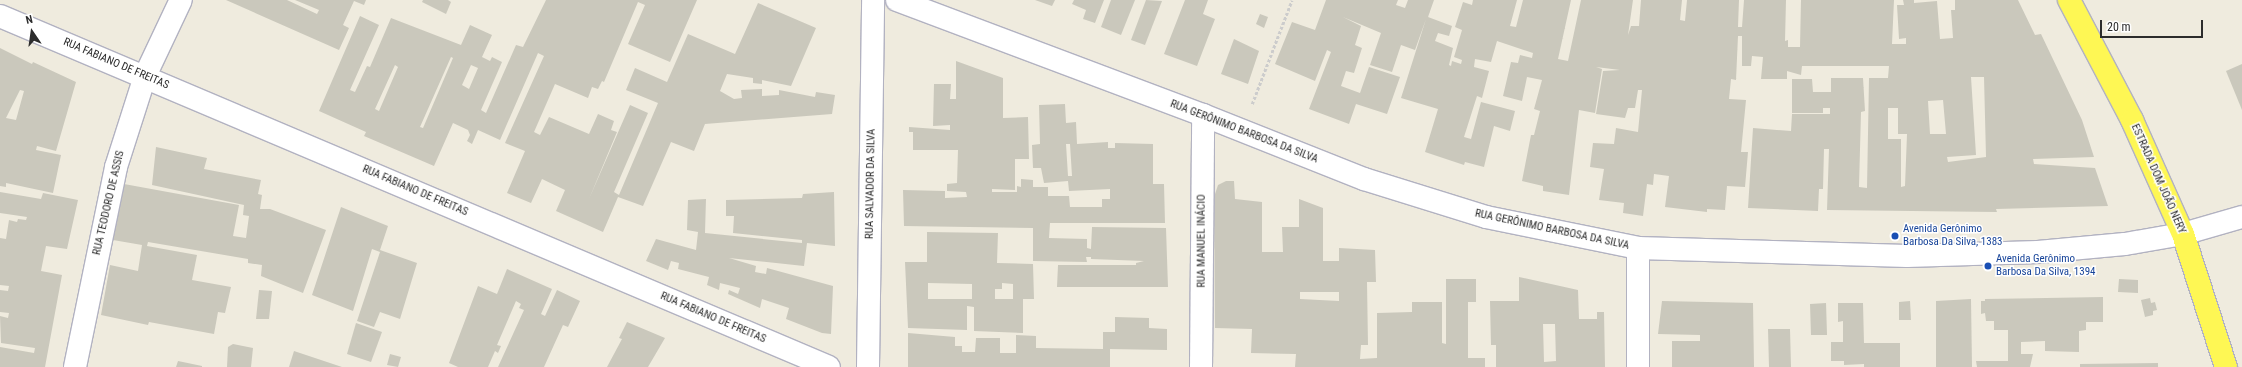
<!DOCTYPE html>
<html>
<head>
<meta charset="utf-8">
<style>
  body { margin:0 }
  #map { position:relative; width:2242px; height:367px; overflow:hidden; background:#efebde; font-family:"Roboto Condensed",sans-serif }
  div>[style] { position:absolute }
  .building>* { inset:0; background:#cac8bc }
  .path>* { height:2.5px; margin-top:-1.25px; transform-origin:0; background:repeating-linear-gradient(90deg,#ccc 0 3px,transparent 0 5px) }
  .roads { filter:drop-shadow(1px 0 #b2b2c1) drop-shadow(-1px 0 #b2b2c1) drop-shadow(0 1px #b2b2c1) drop-shadow(0 -1px #b2b2c1) }
  .minor>* { height:22px; margin:-11px; padding:0 11px; transform-origin:11px; border-radius:11px; background:#fff }
  .major>* { height:22px; margin:-11px; padding:0 11px; transform-origin:11px; border-radius:11px; background:#fef754 }
  .dots>* { width:11px; height:11px; translate:-50% -50%; box-sizing:border-box; border:2px solid #fff; border-radius:50% }
  span { translate:-50% -50%; white-space:nowrap; text-align:center; line-height:1.15; -webkit-text-stroke:3px #fff; paint-order:stroke }
  .street-label { font-size:11px; color:#2c2c2c }
  .transit-label { font-size:11px; color:#164399 }
  .left { translate:0 -50%; text-align:left }
  .north { position:absolute; left:12px; top:12px; width:40px; height:40px; -webkit-text-stroke:3px #fff; paint-order:stroke; rotate:347deg; font-size:11px; font-weight:700; line-height:16px; text-align:center; color:#2c2c2c }
  .north::after { content:''; display:block; margin:auto; width:14px; height:18px; background:#2c2c2c; clip-path:polygon(50% 0,100% 100%,50% 72%,0 100%) }
  .scale { position:absolute; left:2100px; top:20px; width:103px; height:18px; box-sizing:border-box; border:2px solid #2c2c2c; border-top:0; padding-left:5px; font-size:12px; line-height:14px; white-space:nowrap; color:#2c2c2c; -webkit-text-stroke:3px #fff; paint-order:stroke }
</style>
</head>
<body>
<div id="map">
  <div class="building">
    <i style="clip-path:polygon(226px 0,287px 0,317px 14px,319px 10px,295px 0,366px 0,364px 5px,354px 1px,343px 25px,349px 28px,339px 50px)"></i>
    <i style="clip-path:polygon(423px 0,448px 0,451px 2px,446px 14px,422px 2px)"></i>
    <i style="clip-path:polygon(evenodd,546px 0,697px 0,670px 62px,628px 44px,645px 5px,638px 2px,604px 82px,602px 81px,598px 89px,592px 87px,588px 98px,555px 84px,534px 132px,540px 135px,549px 117px,589px 134px,598px 114px,614px 121px,611px 130px,617px 132px,589px 199px,630px 105px,648px 113px,614px 192px,619px 195px,658px 103px,626px 90px,635px 68px,667px 82px,688px 34px,735px 54px,758px 3px,816px 28px,791px 86px,762px 80px,762px 84px,753px 83px,753px 78px,727px 74px,720px 91px,734px 99px,742px 98px,741px 90px,762px 89px,762px 96px,779px 95px,779px 90px,815px 97px,816px 92px,835px 95px,832px 114px,705px 124px,694px 151px,671px 142px,643px 206px,618px 197px,603px 232px,556px 211px,565px 190px,542px 179px,531px 203px,507px 193px,525px 151px,505px 143px,544px 56px,538px 53px,500px 140px,478px 130px,472px 144px,467px 141px,470px 135px,468px 130px,453px 123px,434px 166px,364px 136px,366px 132px,319px 111px,360px 16px,379px 25px,350px 90px,355px 92px,367px 66px,370px 67px,391px 18px,461px 45px,470px 25px,492px 35px,482px 57px,490px 61px,492px 57px,502px 62px,481px 110px,486px 113px,516px 45px,523px 47px,546px 0,451px 57px,453px 58px,423px 128px,420px 127px,451px 57px,546px 0,395px 65px,398px 67px,379px 111px,375px 109px,395px 65px,546px 0,471px 65px,478px 68px,469px 89px,462px 85px,471px 65px)"></i>
    <i style="clip-path:polygon(1035px 0,1055px 0,1052px 6px)"></i>
    <i style="clip-path:polygon(1074px 0,1104px 0,1095px 23px,1083px 19px,1086px 10px,1072px 4px)"></i>
    <i style="clip-path:polygon(1111px 0,1135px 0,1121px 35px,1101px 27px)"></i>
    <i style="clip-path:polygon(1146px 0,1162px 1px,1145px 45px,1131px 40px)"></i>
    <i style="clip-path:polygon(1185px 0,1208px 0,1203px 14px,1215px 19px,1197px 66px,1164px 54px)"></i>
    <i style="clip-path:polygon(evenodd,1326px 0,1398px 0,1396px 5px,1405px 8px,1408px 0,1434px 0,1428px 17px,1452px 26px,1449px 36px,1438px 33px,1435px 41px,1453px 48px,1449px 65px,1451px 66px,1452px 61px,1461px 64px,1462px 60px,1454px 57px,1462px 30px,1455px 27px,1463px 2px,1472px 5px,1473px 0,1517px 0,1510px 26px,1516px 27px,1523px 0,1571px 0,1558px 59px,1568px 61px,1581px 0,1633px 0,1628px 35px,1631px 26px,1639px 26px,1641px 0,1682px 0,1680px 20px,1685px 21px,1687px 0,1739px 0,1738px 27px,1742px 27px,1744px 0,1786px 0,1785px 41px,1788px 40px,1788px 47px,1800px 47px,1801px 0,1894px 0,1892px 44px,1906px 44px,1906px 38px,1899px 39px,1897px 5px,1904px 5px,1903px 0,1914px 0,1914px 3px,1937px 1px,1940px 39px,1953px 38px,1951px 10px,1955px 10px,1955px 0,2018px 0,2035px 35px,2041px 34px,2082px 120px,2094px 157px,2033px 159px,2034px 164px,2095px 168px,2108px 206px,1996px 209px,1997px 212px,1827px 210px,1829px 149px,1824px 149px,1823px 189px,1819px 189px,1818px 211px,1748px 208px,1753px 128px,1791px 131px,1792px 114px,1830px 114px,1830px 108px,1823px 108px,1823px 113px,1792px 113px,1792px 79px,1812px 79px,1813px 92px,1831px 92px,1831px 78px,1863px 78px,1865px 111px,1861px 112px,1859px 187px,1867px 188px,1869px 78px,1888px 78px,1889px 66px,1802px 66px,1801px 75px,1787px 71px,1787px 79px,1761px 79px,1763px 57px,1752px 56px,1751px 66px,1742px 66px,1742px 36px,1738px 36px,1736px 80px,1731px 79px,1729px 99px,1746px 100px,1741px 152px,1748px 152px,1745px 187px,1727px 186px,1725px 210px,1707px 209px,1707px 212px,1665px 207px,1669px 176px,1654px 174px,1653px 185px,1647px 184px,1643px 216px,1623px 213px,1624px 203px,1599px 200px,1604px 169px,1590px 167px,1593px 143px,1614px 144px,1616px 128px,1638px 132px,1642px 90px,1638px 90px,1635px 108px,1628px 108px,1625px 118px,1596px 114px,1603px 71px,1620px 70px,1596px 67px,1602px 69px,1595px 113px,1579px 110px,1569px 195px,1543px 191px,1543px 186px,1522px 181px,1531px 135px,1534px 135px,1540px 111px,1534px 109px,1542px 80px,1527px 77px,1522px 101px,1503px 96px,1511px 62px,1518px 63px,1520px 55px,1532px 58px,1533px 53px,1497px 41px,1491px 62px,1475px 59px,1474px 67px,1489px 71px,1482px 98px,1477px 96px,1464px 137px,1471px 139px,1481px 102px,1515px 111px,1510px 131px,1494px 126px,1484px 167px,1465px 162px,1464px 165px,1425px 152px,1438px 109px,1401px 98px,1426px 19px,1415px 50px,1401px 45px,1392px 72px,1370px 65px,1381px 33px,1343px 17px,1361px 26px,1355px 45px,1362px 48px,1354px 73px,1346px 71px,1341px 86px,1360px 93px,1369px 67px,1400px 77px,1387px 114px,1356px 104px,1349px 124px,1309px 109px,1331px 52px,1327px 50px,1315px 81px,1275px 64px,1292px 22px,1315px 30px,1326px 0,1971px 77px,1984px 77px,1986px 157px,1948px 162px,1947px 157px,1976px 155px,1971px 77px,1326px 0,1943px 100px,1946px 134px,1930px 134px,1928px 101px,1943px 100px,1326px 0,1888px 108px,1898px 108px,1898px 134px,1907px 134px,1905px 186px,1901px 187px,1901px 139px,1888px 139px,1888px 108px)"></i>
    <i style="clip-path:polygon(1260px 14px,1268px 17px,1264px 28px,1256px 24px)"></i>
    <i style="clip-path:polygon(1234px 39px,1259px 51px,1248px 84px,1221px 74px)"></i>
    <i style="clip-path:polygon(evenodd,0 48px,32px 64px,33px 62px,76px 82px,56px 151px,37px 146px,36px 150px,61px 155px,53px 193px,6px 183px,6px 187px,0 186px,0 48px,20px 90px,24px 91px,16px 120px,6px 118px,20px 90px)"></i>
    <i style="clip-path:polygon(evenodd,956px 61px,1003px 78px,1003px 118px,1028px 117px,1029px 159px,1015px 159px,1015px 190px,992px 189px,992px 192px,1017px 192px,1017px 186px,1021px 187px,1021px 179px,1033px 180px,1033px 187px,1048px 187px,1048px 196px,1069px 196px,1070px 207px,1102px 207px,1102px 199px,1110px 199px,1110px 189px,1069px 191px,1068px 181px,1044px 183px,1041px 168px,1033px 168px,1032px 145px,1040px 144px,1039px 105px,1065px 104px,1066px 123px,1076px 122px,1077px 144px,1108px 142px,1108px 148px,1115px 148px,1115px 143px,1153px 144px,1153px 184px,1164px 184px,1165px 223px,1050px 223px,1049px 238px,1087px 239px,1087px 248px,1091px 249px,1092px 227px,1166px 228px,1168px 287px,1057px 287px,1058px 265px,1136px 265px,1136px 263px,1144px 261px,1091px 259px,1091px 257px,1086px 257px,1087px 262px,1033px 261px,1033px 228px,904px 226px,903px 190px,945px 191px,945px 198px,967px 197px,966px 192px,947px 191px,947px 184px,957px 183px,958px 150px,913px 150px,913px 132px,909px 132px,909px 127px,950px 130px,950px 125px,933px 126px,934px 84px,951px 84px,950px 99px,956px 99px,956px 61px,1066px 144px,1070px 144px,1072px 176px,1068px 176px,1066px 144px)"></i>
    <i style="clip-path:polygon(2242px 64px,2242px 110px,2226px 71px)"></i>
    <i style="clip-path:polygon(156px 147px,207px 158px,204px 169px,261px 180px,258px 194px,262px 195px,260px 209px,270px 209px,326px 230px,303px 293px,261px 276px,262px 265px,248px 263px,248px 259px,148px 242px,147px 246px,197px 255px,192px 280px,231px 287px,225px 313px,218px 312px,214px 334px,149px 322px,148px 325px,101px 315px,110px 265px,138px 271px,142px 245px,113px 240px,124px 184px,239px 205px,233px 236px,246px 238px,249px 216px,243px 215px,244px 205px,152px 185px)"></i>
    <i style="clip-path:polygon(evenodd,1226px 181px,1234px 181px,1235px 199px,1262px 202px,1262px 252px,1283px 252px,1282px 227px,1299px 227px,1299px 199px,1323px 208px,1323px 261px,1339px 261px,1339px 248px,1375px 250px,1376px 282px,1367px 282px,1368px 345px,1361px 345px,1360px 359px,1377px 358px,1377px 313px,1412px 312px,1412px 302px,1442px 302px,1442px 343px,1446px 344px,1446px 279px,1476px 279px,1476px 302px,1468px 302px,1468px 358px,1485px 358px,1485px 367px,1295px 367px,1296px 354px,1251px 353px,1252px 329px,1215px 328px,1214px 197px,1218px 185px,1226px 181px,1300px 292px,1339px 292px,1339px 301px,1300px 299px,1300px 292px)"></i>
    <i style="clip-path:polygon(0 192px,41px 199px,43px 193px,78px 200px,67px 249px,46px 246px,41px 271px,62px 275px,45px 367px,0 367px,0 347px,34px 353px,35px 348px,1px 343px,0 316px,8px 318px,9px 313px,0 312px,0 290px,8px 291px,9px 286px,0 285px,0 238px,6px 239px,9px 220px,17px 222px,18px 219px,26px 220px,27px 217px,0 213px)"></i>
    <i style="clip-path:polygon(834px 192px,835px 246px,807px 243px,804px 266px,729px 258px,756px 266px,755px 272px,766px 274px,767px 268px,833px 286px,831px 334px,822px 333px,786px 319px,789px 308px,762px 299px,760px 308px,728px 294px,729px 290px,738px 294px,740px 288px,720px 283px,719px 290px,707px 285px,709px 277px,678px 269px,679px 263px,671px 261px,668px 270px,646px 261px,656px 239px,696px 250px,698px 232px,687px 230px,688px 200px,706px 199px,705px 233px,802px 243px,802px 240px,733px 233px,734px 216px,726px 216px,726px 200px,802px 198px,803px 194px)"></i>
    <i style="clip-path:polygon(341px 207px,388px 226px,380px 250px,417px 263px,400px 319px,380px 312px,374px 327px,357px 321px,380px 252px,372px 249px,353px 311px,312px 295px)"></i>
    <i style="clip-path:polygon(evenodd,927px 232px,998px 233px,997px 263px,1033px 264px,1034px 299px,1023px 299px,1023px 333px,974px 331px,974px 307px,967px 306px,967px 330px,908px 328px,905px 262px,927px 262px,927px 232px,928px 283px,972px 284px,972px 299px,928px 299px,928px 283px,927px 232px,1002px 283px,1013px 284px,1013px 299px,995px 299px,995px 289px,1002px 289px,1002px 283px)"></i>
    <i style="clip-path:polygon(507px 269px,552px 289px,541px 314px,545px 316px,557px 290px,580px 301px,568px 327px,563px 325px,544px 367px,498px 367px,524px 310px,519px 308px,521px 304px,516px 301px,497px 345px,501px 346px,498px 353px,495px 351px,488px 367px,458px 367px,449px 363px,478px 286px,497px 294px)"></i>
    <i style="clip-path:polygon(evenodd,1519px 277px,1578px 290px,1579px 319px,1597px 319px,1597px 312px,1604px 312px,1605px 367px,1496px 367px,1496px 345px,1491px 345px,1490px 301px,1519px 301px,1519px 277px,1543px 324px,1555px 324px,1556px 361px,1544px 362px,1543px 324px)"></i>
    <i style="clip-path:polygon(2119px 279px,2138px 280px,2138px 293px,2118px 292px)"></i>
    <i style="clip-path:polygon(259px 290px,272px 291px,269px 319px,256px 319px)"></i>
    <i style="clip-path:polygon(2103px 297px,2103px 322px,2086px 322px,2086px 330px,2079px 331px,2079px 352px,2045px 351px,2045px 341px,2021px 342px,2021px 354px,2033px 354px,2030px 367px,1977px 367px,1976px 361px,2008px 361px,2008px 330px,1994px 330px,1994px 321px,1986px 321px,1985px 313px,1981px 314px,1981px 301px,1985px 301px,1985px 299px)"></i>
    <i style="clip-path:polygon(2150px 298px,2151px 303px,2155px 302px,2157px 310px,2153px 311px,2153px 315px,2145px 317px,2141px 300px)"></i>
    <i style="clip-path:polygon(1971px 299px,1972px 367px,1936px 367px,1936px 301px)"></i>
    <i style="clip-path:polygon(1662px 301px,1753px 303px,1754px 367px,1672px 367px,1672px 341px,1700px 341px,1700px 335px,1658px 334px)"></i>
    <i style="clip-path:polygon(1910px 301px,1911px 320px,1899px 320px,1899px 302px)"></i>
    <i style="clip-path:polygon(1826px 303px,1827px 335px,1811px 335px,1810px 304px)"></i>
    <i style="clip-path:polygon(1838px 303px,1863px 303px,1864px 343px,1900px 343px,1900px 367px,1864px 367px,1864px 364px,1844px 365px,1844px 361px,1831px 361px,1831px 342px,1843px 342px,1843px 321px,1838px 322px)"></i>
    <i style="clip-path:polygon(1115px 317px,1149px 318px,1149px 328px,1167px 329px,1167px 350px,1110px 349px,1110px 367px,908px 367px,908px 333px,955px 337px,955px 346px,962px 346px,962px 352px,975px 352px,976px 338px,1000px 338px,1000px 353px,1016px 353px,1016px 335px,1036px 336px,1036px 348px,1103px 349px,1103px 332px,1115px 332px)"></i>
    <i style="clip-path:polygon(627px 322px,665px 338px,648px 367px,607px 367px,622px 339px,619px 338px)"></i>
    <i style="clip-path:polygon(356px 323px,382px 332px,371px 362px,347px 354px)"></i>
    <i style="clip-path:polygon(1768px 329px,1790px 329px,1791px 367px,1769px 367px)"></i>
    <i style="clip-path:polygon(233px 344px,253px 348px,251px 367px,227px 367px,228px 347px)"></i>
    <i style="clip-path:polygon(294px 351px,342px 367px,289px 367px)"></i>
    <i style="clip-path:polygon(390px 354px,401px 357px,398px 367px,387px 365px)"></i>
    <i style="clip-path:polygon(178px 361px,202px 366px,202px 367px,176px 367px)"></i>
    <i style="clip-path:polygon(2158px 363px,2158px 367px,2080px 367px,2080px 364px)"></i>
  </div>
  <div class="path">
    <i style="left:1252px;top:104px;width:111px;rotate:-69deg"></i>
  </div>
  <div class="roads">
    <div class="minor">
      <i style="left:897px;top:0;width:327px;rotate:20.6deg"></i>
      <i style="left:1203px;top:115px;width:173px;rotate:21.7deg"></i>
      <i style="left:1364px;top:179px;width:128px;rotate:17.3deg"></i>
      <i style="left:1486px;top:217px;width:155px;rotate:11.5deg"></i>
      <i style="left:1638px;top:248px;width:269px;rotate:1.7deg"></i>
      <i style="left:1907px;top:256px;width:131px;rotate:-1.7deg"></i>
      <i style="left:2038px;top:252px;width:87px;rotate:-5.3deg"></i>
      <i style="left:2125px;top:244px;width:59px;rotate:-9.8deg"></i>
      <i style="left:2183px;top:234px;width:61px;rotate:-16.1deg"></i>
      <i style="left:0;top:16px;width:900px;rotate:22.95deg"></i>
      <i style="left:75px;top:367px;width:204px;rotate:-78.4deg"></i>
      <i style="left:116px;top:167px;width:96px;rotate:-72.3deg"></i>
      <i style="left:145px;top:76px;width:84px;rotate:-64.7deg"></i>
      <i style="left:868px;top:367px;width:367px;rotate:-89.2deg"></i>
      <i style="left:1201px;top:367px;width:252px;rotate:-89.5deg"></i>
      <i style="left:1638px;top:367px;width:119px;rotate:-90deg"></i>
    </div>
    <div class="major">
      <i style="left:2069px;top:0;width:136px;rotate:62.3deg"></i>
      <i style="left:2132px;top:120px;width:125px;rotate:65.9deg"></i>
      <i style="left:2183px;top:234px;width:140px;rotate:72.1deg"></i>
    </div>
  </div>
  <div class="dots">
    <i style="left:1895px;top:236px;background:#1a4fb4"></i>
    <i style="left:1988px;top:266px;background:#1a4fb4"></i>
  </div>
  <div class="street-label">
    <span style="left:116px;top:64px;rotate:23deg">RUA FABIANO DE FREITAS</span>
    <span style="left:1244px;top:132px;rotate:21deg">RUA GERÔNIMO BARBOSA DA SILVA</span>
    <span style="left:2158px;top:179px;rotate:66deg">ESTRADA DOM JOÃO NERY</span>
    <span style="left:871px;top:184px;rotate:-89deg">RUA SALVADOR DA SILVA</span>
    <span style="left:415px;top:191px;rotate:23deg">RUA FABIANO DE FREITAS</span>
    <span style="left:109px;top:203px;rotate:-77deg">RUA TEODORO DE ASSIS</span>
    <span style="left:1552px;top:230px;rotate:12deg">RUA GERÔNIMO BARBOSA DA SILVA</span>
    <span style="left:1202px;top:241px;rotate:-90deg">RUA MANUEL INÁCIO</span>
    <span style="left:713px;top:318px;rotate:23deg">RUA FABIANO DE FREITAS</span>
  </div>
  <div class="transit-label">
    <span class="left" style="left:1903px;top:236px">Avenida Gerônimo<br>Barbosa Da Silva, 1383</span>
    <span class="left" style="left:1996px;top:266px">Avenida Gerônimo<br>Barbosa Da Silva, 1394</span>
  </div>
  <div class="north">N</div>
  <div class="scale">20 m</div>
</div>
</body>
</html>
